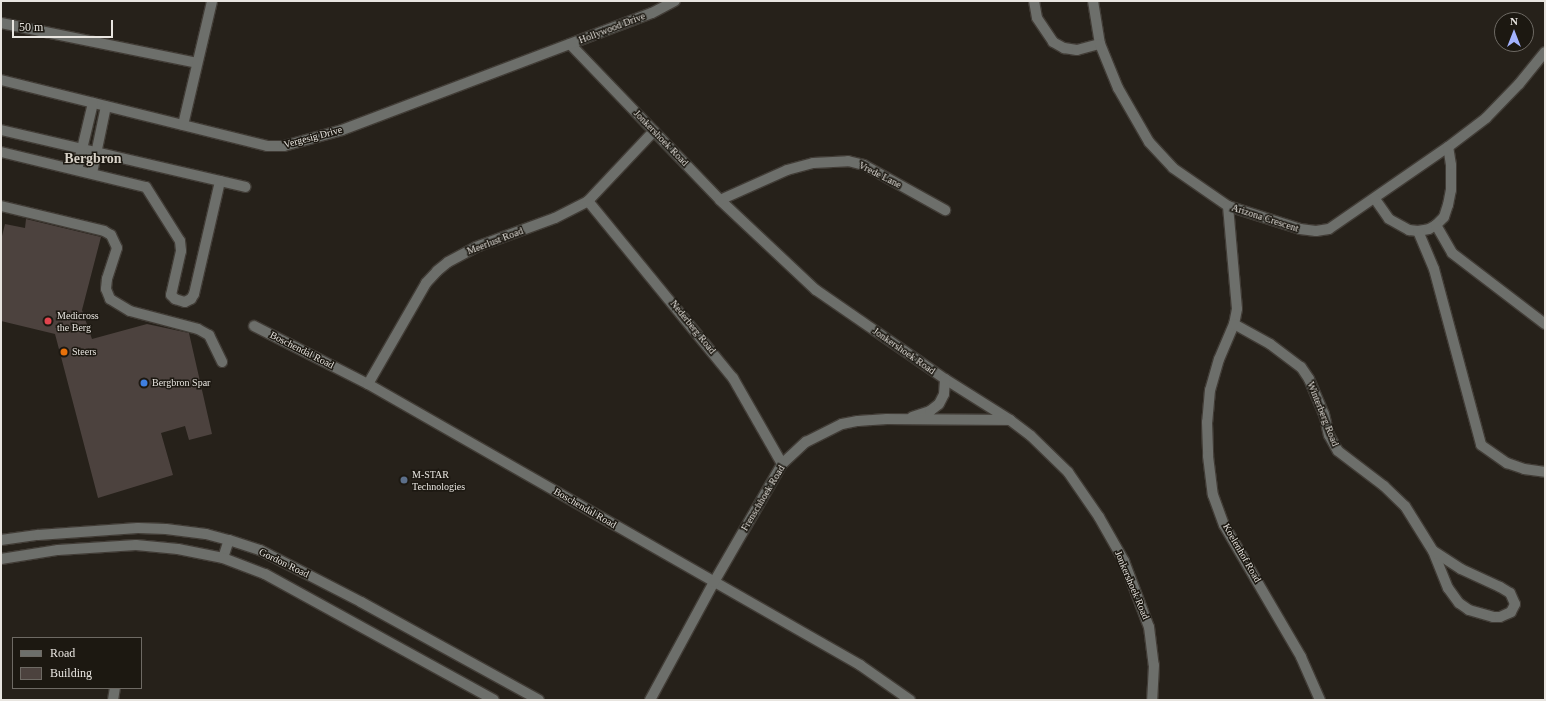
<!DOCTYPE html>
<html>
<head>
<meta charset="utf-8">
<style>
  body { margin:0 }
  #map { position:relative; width:1546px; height:701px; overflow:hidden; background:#26211a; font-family:"Times New Roman",serif }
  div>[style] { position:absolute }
  .building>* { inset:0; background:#4c423e }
  .roads { filter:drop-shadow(1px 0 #413c36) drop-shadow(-1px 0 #413c36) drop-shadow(0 1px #413c36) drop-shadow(0 -1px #413c36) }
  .minor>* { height:10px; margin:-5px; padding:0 5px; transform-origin:5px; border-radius:5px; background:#6d6f6b }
  .dots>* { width:11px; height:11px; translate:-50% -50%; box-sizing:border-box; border:2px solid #1c1811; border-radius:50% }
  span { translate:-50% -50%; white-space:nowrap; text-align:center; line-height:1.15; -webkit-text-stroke:3px #1c1811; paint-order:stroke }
  .street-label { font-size:10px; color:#e8e5e0 }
  .poi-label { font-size:10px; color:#e8e5e0 }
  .left { translate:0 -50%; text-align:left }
  .district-label { font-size:14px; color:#d8d2c8; font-weight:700 }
  .frame { position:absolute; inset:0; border:2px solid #e8e5e0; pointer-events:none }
  .legend { position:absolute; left:12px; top:637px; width:130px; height:52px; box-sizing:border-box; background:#1c1811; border:1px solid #6e6a64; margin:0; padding:5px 7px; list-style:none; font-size:12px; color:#e8e5e0 }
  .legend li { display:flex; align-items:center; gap:8px; height:20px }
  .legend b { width:20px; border:1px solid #6e6a64 }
  .north { position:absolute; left:1494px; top:12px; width:40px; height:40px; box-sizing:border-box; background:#1c1811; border:1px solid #6e6a64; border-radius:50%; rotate:0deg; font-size:11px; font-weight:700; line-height:16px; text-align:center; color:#e8e5e0 }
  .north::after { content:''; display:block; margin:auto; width:14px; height:18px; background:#a2b2fd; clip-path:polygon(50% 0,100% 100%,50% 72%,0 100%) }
  .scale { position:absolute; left:12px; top:20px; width:101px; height:18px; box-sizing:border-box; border:2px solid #e8e5e0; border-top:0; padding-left:5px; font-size:12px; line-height:14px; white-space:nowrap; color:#e8e5e0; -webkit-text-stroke:3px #1c1811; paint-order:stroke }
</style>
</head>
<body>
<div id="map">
  <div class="building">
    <i style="clip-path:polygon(26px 219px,101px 237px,82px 310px,92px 339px,147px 324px,189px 333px,212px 434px,189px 440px,185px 426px,161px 433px,173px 475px,98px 498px,55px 334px,1px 321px,1px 240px,5px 224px,25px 228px)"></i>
  </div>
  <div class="roads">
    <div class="minor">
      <i style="left:1034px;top:1px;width:17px;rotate:80deg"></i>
      <i style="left:1037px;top:18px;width:29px;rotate:56deg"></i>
      <i style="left:1053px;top:42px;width:13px;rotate:29deg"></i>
      <i style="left:1064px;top:48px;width:13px;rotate:9deg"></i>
      <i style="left:1077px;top:50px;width:24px;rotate:-15deg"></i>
      <i style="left:1093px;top:1px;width:44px;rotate:80.8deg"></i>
      <i style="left:1100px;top:44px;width:48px;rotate:67.8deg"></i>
      <i style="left:1118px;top:88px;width:62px;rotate:60.1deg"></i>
      <i style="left:1149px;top:142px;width:35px;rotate:47deg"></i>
      <i style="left:1173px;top:168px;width:67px;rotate:34.6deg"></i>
      <i style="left:1228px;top:206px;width:76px;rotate:17.7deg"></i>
      <i style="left:1300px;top:229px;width:16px;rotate:7deg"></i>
      <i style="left:1316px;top:231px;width:13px;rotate:-9deg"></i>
      <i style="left:1329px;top:229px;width:145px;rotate:-34.6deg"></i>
      <i style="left:1448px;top:147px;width:48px;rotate:-37.3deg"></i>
      <i style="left:1486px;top:118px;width:47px;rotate:-45.9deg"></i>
      <i style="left:1519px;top:84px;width:41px;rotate:-50.9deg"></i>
      <i style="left:1px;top:23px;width:200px;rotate:11.5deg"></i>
      <i style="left:570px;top:44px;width:216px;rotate:46.1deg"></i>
      <i style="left:720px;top:200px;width:132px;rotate:43.2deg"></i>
      <i style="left:816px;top:290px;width:157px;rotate:34.6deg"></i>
      <i style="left:945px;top:379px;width:77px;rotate:32.2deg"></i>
      <i style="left:1010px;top:420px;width:26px;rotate:37deg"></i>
      <i style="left:1031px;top:436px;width:52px;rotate:44.2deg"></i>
      <i style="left:1068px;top:472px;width:55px;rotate:55.4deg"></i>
      <i style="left:1099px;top:517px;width:51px;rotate:60.4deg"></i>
      <i style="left:1124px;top:561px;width:71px;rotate:69.3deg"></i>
      <i style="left:1149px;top:627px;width:38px;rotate:83deg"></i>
      <i style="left:1154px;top:665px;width:35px;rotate:93deg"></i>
      <i style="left:1px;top:80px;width:274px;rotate:13.9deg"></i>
      <i style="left:267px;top:146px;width:17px"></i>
      <i style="left:284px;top:146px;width:60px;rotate:-15.4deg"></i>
      <i style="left:342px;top:130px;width:331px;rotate:-20.7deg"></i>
      <i style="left:652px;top:13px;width:26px;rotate:-28deg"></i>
      <i style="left:183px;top:125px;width:127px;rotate:-76.8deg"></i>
      <i style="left:1px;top:130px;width:251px;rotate:13.1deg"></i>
      <i style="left:1px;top:152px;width:149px;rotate:13.6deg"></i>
      <i style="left:146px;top:187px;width:64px;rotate:57.8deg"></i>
      <i style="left:180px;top:241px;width:10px;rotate:84deg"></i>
      <i style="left:181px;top:251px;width:45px;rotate:102.8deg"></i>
      <i style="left:171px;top:295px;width:6px;rotate:45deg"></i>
      <i style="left:175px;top:299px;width:10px;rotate:17deg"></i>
      <i style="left:185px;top:302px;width:7px;rotate:-27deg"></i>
      <i style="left:191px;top:299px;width:6px;rotate:-59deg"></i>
      <i style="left:194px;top:294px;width:116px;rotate:-77deg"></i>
      <i style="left:77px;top:170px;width:69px;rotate:-76.6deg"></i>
      <i style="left:92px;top:173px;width:68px;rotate:-78.2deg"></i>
      <i style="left:1375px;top:199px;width:24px;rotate:55deg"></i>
      <i style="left:1389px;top:219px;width:23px;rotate:29deg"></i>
      <i style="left:1409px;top:230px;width:9px;rotate:6deg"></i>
      <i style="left:1418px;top:231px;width:11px;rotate:-10deg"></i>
      <i style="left:1429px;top:229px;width:8px;rotate:-30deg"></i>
      <i style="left:1436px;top:225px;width:11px;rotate:-45deg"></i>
      <i style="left:1444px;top:217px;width:13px;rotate:-72deg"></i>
      <i style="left:1448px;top:205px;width:15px;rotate:-79deg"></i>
      <i style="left:1451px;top:190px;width:25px;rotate:-90deg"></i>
      <i style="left:1451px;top:165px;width:18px;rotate:-99deg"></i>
      <i style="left:720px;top:200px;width:73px;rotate:-24.1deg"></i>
      <i style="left:787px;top:170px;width:27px;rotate:-15deg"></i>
      <i style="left:813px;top:163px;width:35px;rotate:-3deg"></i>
      <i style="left:848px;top:161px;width:16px;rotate:14deg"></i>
      <i style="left:864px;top:165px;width:93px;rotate:29.1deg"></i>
      <i style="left:588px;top:201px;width:229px;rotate:50.7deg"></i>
      <i style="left:733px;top:378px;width:99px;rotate:60.3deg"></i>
      <i style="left:1px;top:206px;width:106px;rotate:13.6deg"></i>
      <i style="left:104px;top:231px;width:8px;rotate:30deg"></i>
      <i style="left:111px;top:235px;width:14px;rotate:65deg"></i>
      <i style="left:117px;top:248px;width:33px;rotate:108deg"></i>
      <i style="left:107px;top:279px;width:10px;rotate:96deg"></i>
      <i style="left:106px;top:289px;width:11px;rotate:68deg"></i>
      <i style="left:110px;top:299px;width:23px;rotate:31deg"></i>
      <i style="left:130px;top:311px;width:70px;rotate:14.8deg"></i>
      <i style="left:198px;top:329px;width:13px;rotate:29deg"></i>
      <i style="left:209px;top:335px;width:30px;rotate:64deg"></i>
      <i style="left:1228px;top:206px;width:103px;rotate:85deg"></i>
      <i style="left:1237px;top:309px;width:15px;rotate:101deg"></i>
      <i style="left:1234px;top:324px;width:38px;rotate:113deg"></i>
      <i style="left:1219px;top:359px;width:32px;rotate:106deg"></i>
      <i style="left:1210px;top:390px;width:32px;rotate:95deg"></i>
      <i style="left:1207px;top:422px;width:34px;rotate:88deg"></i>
      <i style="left:1208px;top:456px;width:39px;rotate:83deg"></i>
      <i style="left:1213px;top:495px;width:32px;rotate:70deg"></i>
      <i style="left:1224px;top:525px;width:153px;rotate:59.7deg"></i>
      <i style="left:1301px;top:657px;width:47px;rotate:66.2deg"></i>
      <i style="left:1436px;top:225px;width:32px;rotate:60deg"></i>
      <i style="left:1452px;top:253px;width:117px;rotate:37.4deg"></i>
      <i style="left:1418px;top:231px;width:41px;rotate:67.2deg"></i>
      <i style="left:1434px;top:269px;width:182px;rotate:75deg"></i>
      <i style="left:1481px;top:445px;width:32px;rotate:35deg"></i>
      <i style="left:1507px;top:463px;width:18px;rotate:19deg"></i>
      <i style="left:1524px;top:469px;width:21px;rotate:8deg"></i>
      <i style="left:1234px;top:324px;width:41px;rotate:29.1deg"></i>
      <i style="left:1270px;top:344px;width:39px;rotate:37deg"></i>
      <i style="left:1301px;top:367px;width:14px;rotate:56deg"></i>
      <i style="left:1309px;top:379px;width:38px;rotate:67deg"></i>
      <i style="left:1324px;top:414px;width:22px;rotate:77deg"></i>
      <i style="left:1329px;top:435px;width:18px;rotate:61deg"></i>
      <i style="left:1338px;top:451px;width:58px;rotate:37.3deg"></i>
      <i style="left:1384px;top:486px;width:29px;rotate:44deg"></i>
      <i style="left:1405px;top:506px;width:53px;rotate:58.1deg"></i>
      <i style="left:1433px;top:551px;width:40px;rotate:68deg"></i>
      <i style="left:1448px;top:588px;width:19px;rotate:54deg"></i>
      <i style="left:1459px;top:603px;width:12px;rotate:35deg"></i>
      <i style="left:1469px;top:610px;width:25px;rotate:16deg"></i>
      <i style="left:1493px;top:617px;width:7px"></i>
      <i style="left:1500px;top:617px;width:12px;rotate:-24deg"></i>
      <i style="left:1511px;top:612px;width:9px;rotate:-63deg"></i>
      <i style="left:1515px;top:604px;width:12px;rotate:-114deg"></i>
      <i style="left:1510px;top:593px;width:12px;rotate:-149deg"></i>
      <i style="left:1500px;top:587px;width:43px;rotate:-155.2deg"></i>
      <i style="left:1461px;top:569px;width:33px;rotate:-147deg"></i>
      <i style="left:254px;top:326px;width:128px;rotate:27deg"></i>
      <i style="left:368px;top:384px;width:567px;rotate:29.73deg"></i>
      <i style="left:860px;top:665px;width:61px;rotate:35deg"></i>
      <i style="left:368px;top:384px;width:116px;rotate:-60.1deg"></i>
      <i style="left:426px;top:283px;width:16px;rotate:-47deg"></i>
      <i style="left:437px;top:271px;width:14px;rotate:-39deg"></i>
      <i style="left:448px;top:262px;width:32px;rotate:-28deg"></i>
      <i style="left:476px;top:247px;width:84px;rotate:-20.2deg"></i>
      <i style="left:555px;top:218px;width:37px;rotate:-27deg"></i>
      <i style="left:588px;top:201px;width:96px;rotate:-46.7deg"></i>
      <i style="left:912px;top:417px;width:19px;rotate:-18deg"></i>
      <i style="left:930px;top:411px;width:11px;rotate:-38deg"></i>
      <i style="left:939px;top:404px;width:11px;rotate:-63deg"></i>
      <i style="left:944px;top:394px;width:15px;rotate:-86deg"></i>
      <i style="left:1px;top:540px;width:37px;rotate:-8deg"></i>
      <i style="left:38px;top:535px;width:100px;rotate:-4deg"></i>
      <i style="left:138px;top:528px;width:28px;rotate:2deg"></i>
      <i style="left:166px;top:529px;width:40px;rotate:7.1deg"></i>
      <i style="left:206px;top:534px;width:24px;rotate:15deg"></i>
      <i style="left:229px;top:540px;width:33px;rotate:18deg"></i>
      <i style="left:260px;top:550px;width:114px;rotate:27.2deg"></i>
      <i style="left:361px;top:602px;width:203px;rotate:28.8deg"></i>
      <i style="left:223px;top:558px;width:19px;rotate:-72deg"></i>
      <i style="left:1px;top:559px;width:58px;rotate:-9deg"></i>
      <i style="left:58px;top:550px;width:78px;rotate:-3.7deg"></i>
      <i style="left:136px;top:545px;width:42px;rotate:5.4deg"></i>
      <i style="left:178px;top:549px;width:46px;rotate:11.3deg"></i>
      <i style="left:223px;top:558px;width:45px;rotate:20.9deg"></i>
      <i style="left:265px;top:574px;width:261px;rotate:28.8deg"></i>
      <i style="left:113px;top:700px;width:12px;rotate:-81deg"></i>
      <i style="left:650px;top:700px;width:134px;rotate:-61.5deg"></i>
      <i style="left:714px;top:582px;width:136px;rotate:-60deg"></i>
      <i style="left:782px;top:464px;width:33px;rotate:-43deg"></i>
      <i style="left:806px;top:442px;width:40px;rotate:-26.6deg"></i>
      <i style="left:842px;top:424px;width:16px;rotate:-11deg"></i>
      <i style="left:858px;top:421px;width:29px;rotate:-4deg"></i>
      <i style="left:887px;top:419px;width:123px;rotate:0.5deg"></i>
    </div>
  </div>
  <div class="dots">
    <i style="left:48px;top:321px;background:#e0444e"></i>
    <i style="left:64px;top:352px;background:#e8710a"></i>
    <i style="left:144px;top:383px;background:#3f7fe0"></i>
    <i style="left:404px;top:480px;background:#5c6f8a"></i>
  </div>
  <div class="street-label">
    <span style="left:612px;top:28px;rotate:-21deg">Hollywood Drive</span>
    <span style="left:313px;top:137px;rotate:-15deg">Vergesig Drive</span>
    <span style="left:661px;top:138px;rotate:46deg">Jonkershoek Road</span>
    <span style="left:880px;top:175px;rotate:27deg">Vrede Lane</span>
    <span style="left:1265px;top:218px;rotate:18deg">Arizona Crescent</span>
    <span style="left:495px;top:241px;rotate:-21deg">Meerlust Road</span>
    <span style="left:693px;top:327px;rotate:51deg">Nederberg Road</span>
    <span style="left:302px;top:350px;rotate:27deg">Boschendal Road</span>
    <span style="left:904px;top:351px;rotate:35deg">Jonkershoek Road</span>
    <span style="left:1323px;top:414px;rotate:68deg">Winterberg Road</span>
    <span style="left:763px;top:498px;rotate:-59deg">Frenschhoek Road</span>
    <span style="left:585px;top:508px;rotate:30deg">Boschendal Road</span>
    <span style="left:1242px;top:553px;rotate:60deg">Koelenhof Road</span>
    <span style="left:284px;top:563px;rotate:26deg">Gordon Road</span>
    <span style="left:1132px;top:585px;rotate:67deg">Jonkershoek Road</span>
  </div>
  <div class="poi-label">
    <span class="left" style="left:57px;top:321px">Medicross<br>the Berg</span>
    <span class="left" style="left:72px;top:352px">Steers</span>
    <span class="left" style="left:152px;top:383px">Bergbron Spar</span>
    <span class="left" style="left:412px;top:480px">M-STAR<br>Technologies</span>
  </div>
  <div class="district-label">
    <span style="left:93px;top:159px">Bergbron</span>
  </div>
  <div class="frame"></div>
  <ul class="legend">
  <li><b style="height:5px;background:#6d6f6b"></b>Road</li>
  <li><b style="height:11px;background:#4c423e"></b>Building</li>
  </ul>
  <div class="north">N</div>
  <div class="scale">50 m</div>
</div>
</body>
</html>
